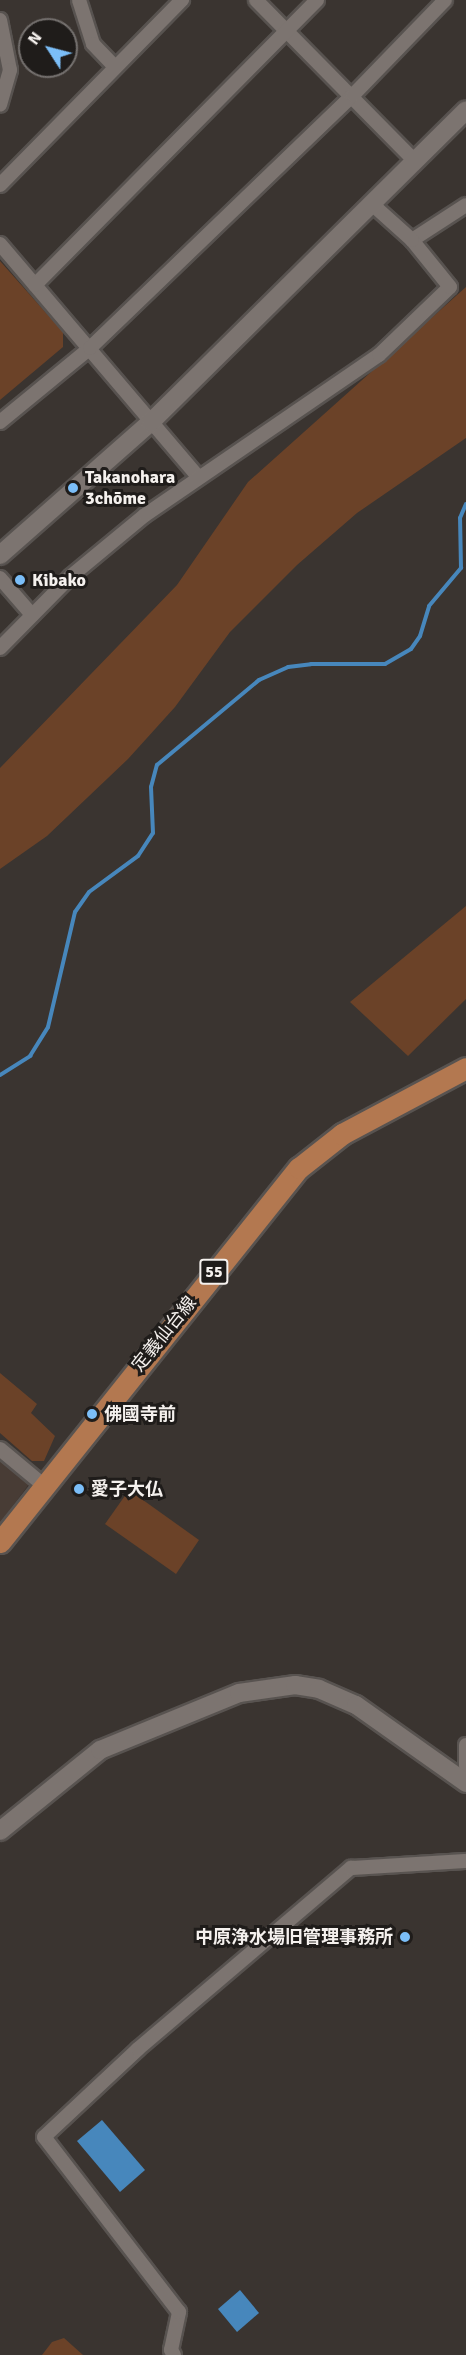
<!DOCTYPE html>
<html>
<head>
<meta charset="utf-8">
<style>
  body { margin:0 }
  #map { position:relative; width:466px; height:2355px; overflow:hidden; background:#3a3430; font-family:Signika,"Noto Sans JP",sans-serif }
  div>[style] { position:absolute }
  .built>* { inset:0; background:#483c35 }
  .green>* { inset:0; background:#6b4228 }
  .water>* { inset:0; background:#4787bc }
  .stream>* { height:4px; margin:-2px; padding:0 2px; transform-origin:2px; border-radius:2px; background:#4787bc }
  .roads { filter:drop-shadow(2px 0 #585350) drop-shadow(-2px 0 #585350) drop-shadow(0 2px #585350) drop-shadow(0 -2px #585350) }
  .street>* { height:14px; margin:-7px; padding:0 7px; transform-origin:7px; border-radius:7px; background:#7c7470 }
  .secondary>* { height:18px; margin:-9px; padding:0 9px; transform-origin:9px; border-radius:9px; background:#7c7470 }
  .primary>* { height:21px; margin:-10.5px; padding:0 10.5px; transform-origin:10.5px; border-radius:10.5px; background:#b37850 }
  .dots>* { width:16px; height:16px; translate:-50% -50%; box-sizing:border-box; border:3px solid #1f1c1a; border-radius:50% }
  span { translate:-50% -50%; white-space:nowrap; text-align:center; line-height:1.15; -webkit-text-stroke:6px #1f1c1a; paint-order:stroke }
  .shield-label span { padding:2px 4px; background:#1f1c1a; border:2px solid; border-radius:4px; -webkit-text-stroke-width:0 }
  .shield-label { font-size:16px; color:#f5f1ee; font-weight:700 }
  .poi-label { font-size:18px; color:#f5f1ee; font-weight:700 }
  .left { translate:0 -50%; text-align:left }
  .right { translate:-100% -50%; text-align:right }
  .street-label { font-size:18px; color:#f5f1ee }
  .north { position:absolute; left:18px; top:18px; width:60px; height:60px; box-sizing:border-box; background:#1f1c1a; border:2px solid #75716f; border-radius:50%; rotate:306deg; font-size:16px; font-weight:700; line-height:24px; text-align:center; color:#f5f1ee }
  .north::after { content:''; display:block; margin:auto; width:21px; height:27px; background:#7bbef8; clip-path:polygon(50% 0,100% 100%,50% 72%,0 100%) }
</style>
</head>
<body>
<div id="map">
  <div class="built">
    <i style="clip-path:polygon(0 1459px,29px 1484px,0 1523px)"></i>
  </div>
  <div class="green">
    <i style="clip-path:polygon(0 261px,63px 332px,63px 347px,0 400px)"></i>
    <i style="clip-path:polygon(466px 287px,466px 438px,357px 513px,297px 565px,230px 632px,175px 707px,128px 759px,47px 836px,0 869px,0 768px,177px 585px,248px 482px)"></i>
    <i style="clip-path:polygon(466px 906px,466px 999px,408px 1056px,350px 1002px)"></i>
    <i style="clip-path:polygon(0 1373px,37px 1404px,31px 1413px,55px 1436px,44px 1461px,32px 1461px,0 1433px)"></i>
    <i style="clip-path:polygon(129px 1490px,199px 1540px,176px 1574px,105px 1524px)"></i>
    <i style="clip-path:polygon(64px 2338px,83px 2355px,42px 2355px,52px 2342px)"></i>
  </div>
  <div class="water">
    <i style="clip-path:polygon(102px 2120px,145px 2170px,120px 2192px,77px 2141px)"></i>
    <i style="clip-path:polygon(240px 2290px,259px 2313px,237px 2332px,218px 2309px)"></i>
  </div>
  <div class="stream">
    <i style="left:0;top:1075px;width:36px;rotate:-32deg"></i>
    <i style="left:30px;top:1056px;width:34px;rotate:-58deg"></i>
    <i style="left:48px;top:1027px;width:118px;rotate:-76.8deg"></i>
    <i style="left:75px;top:912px;width:24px;rotate:-55deg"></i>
    <i style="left:89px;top:892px;width:61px;rotate:-36.3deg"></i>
    <i style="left:138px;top:856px;width:27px;rotate:-57deg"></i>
    <i style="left:153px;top:833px;width:46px;rotate:-92.5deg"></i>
    <i style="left:151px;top:787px;width:23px;rotate:-75deg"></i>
    <i style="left:157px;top:765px;width:133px;rotate:-39.8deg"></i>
    <i style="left:259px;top:680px;width:32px;rotate:-24deg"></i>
    <i style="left:288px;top:667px;width:23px;rotate:-7deg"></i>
    <i style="left:311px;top:664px;width:74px"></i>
    <i style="left:385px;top:664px;width:30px;rotate:-30deg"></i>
    <i style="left:411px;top:649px;width:16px;rotate:-55deg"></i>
    <i style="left:420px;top:636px;width:31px;rotate:-73deg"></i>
    <i style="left:429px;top:606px;width:50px;rotate:-49.9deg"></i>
    <i style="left:461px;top:568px;width:50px;rotate:-91.1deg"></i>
    <i style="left:460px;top:518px;width:15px;rotate:-67deg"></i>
  </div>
  <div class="roads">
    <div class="street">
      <i style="left:79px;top:0;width:46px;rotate:72.3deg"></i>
      <i style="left:93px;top:44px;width:32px;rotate:46deg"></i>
      <i style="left:256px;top:0;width:226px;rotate:45.4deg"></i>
      <i style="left:0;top:20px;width:51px;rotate:78.7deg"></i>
      <i style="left:10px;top:70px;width:36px;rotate:106deg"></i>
      <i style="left:0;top:185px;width:260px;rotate:-45.5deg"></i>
      <i style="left:412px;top:240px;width:64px;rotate:-32.9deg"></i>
      <i style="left:0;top:244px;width:306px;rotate:49.6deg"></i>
      <i style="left:35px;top:285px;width:401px;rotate:-45.3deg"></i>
      <i style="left:0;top:422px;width:117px;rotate:-39.4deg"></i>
      <i style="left:90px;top:348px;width:365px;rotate:-43.9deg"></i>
      <i style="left:353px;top:95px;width:132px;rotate:-45.9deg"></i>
      <i style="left:0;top:578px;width:49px;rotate:49.1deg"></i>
      <i style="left:0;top:648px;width:100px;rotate:-45.4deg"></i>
      <i style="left:70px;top:577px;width:97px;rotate:-39.6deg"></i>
      <i style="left:145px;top:515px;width:283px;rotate:-34.4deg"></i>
      <i style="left:379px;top:355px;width:98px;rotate:-43.8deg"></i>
      <i style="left:450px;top:287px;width:60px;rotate:-129deg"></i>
      <i style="left:412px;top:240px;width:52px;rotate:-138.1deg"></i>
      <i style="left:0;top:1449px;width:55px;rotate:39.8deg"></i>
      <i style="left:466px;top:1745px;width:21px;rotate:90deg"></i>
      <i style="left:174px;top:2355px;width:6px;rotate:-121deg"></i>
      <i style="left:171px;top:2350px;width:39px;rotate:-78deg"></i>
      <i style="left:179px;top:2312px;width:221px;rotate:-127.6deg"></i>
      <i style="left:44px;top:2137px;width:129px;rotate:-43.1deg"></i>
      <i style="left:138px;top:2049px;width:280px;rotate:-40.4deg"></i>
      <i style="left:351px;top:1868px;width:115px;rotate:-3.5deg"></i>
    </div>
    <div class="secondary">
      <i style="left:0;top:555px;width:201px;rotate:-41.4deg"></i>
      <i style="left:151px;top:422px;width:443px;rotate:-44.7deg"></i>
      <i style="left:0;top:1831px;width:129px;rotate:-39deg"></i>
      <i style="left:100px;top:1750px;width:150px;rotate:-22.3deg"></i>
      <i style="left:239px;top:1693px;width:57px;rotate:-8.1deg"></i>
      <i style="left:295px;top:1685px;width:24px;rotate:9deg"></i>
      <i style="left:319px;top:1689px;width:40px;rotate:23.4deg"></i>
      <i style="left:356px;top:1705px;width:135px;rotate:35.3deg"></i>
    </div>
    <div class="primary">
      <i style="left:0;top:1542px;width:479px;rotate:-51.4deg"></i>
      <i style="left:299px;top:1168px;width:55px;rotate:-38.3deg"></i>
      <i style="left:342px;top:1134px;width:140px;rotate:-28deg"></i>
    </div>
  </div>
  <div class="dots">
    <i style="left:73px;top:488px;background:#7bbef8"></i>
    <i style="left:20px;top:580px;background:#7bbef8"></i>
    <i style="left:92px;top:1414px;background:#7bbef8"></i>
    <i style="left:79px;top:1489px;background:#7bbef8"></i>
    <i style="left:405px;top:1937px;background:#7bbef8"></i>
  </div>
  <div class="shield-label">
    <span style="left:214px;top:1272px">55</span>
  </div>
  <div class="poi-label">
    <span class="left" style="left:85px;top:488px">Takanohara<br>3chōme</span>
    <span class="left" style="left:32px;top:580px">Kibako</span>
    <span class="left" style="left:104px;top:1414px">佛國寺前</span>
    <span class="left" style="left:91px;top:1489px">愛子大仏</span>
    <span class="right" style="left:393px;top:1937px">中原浄水場旧管理事務所</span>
  </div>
  <div class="street-label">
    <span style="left:164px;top:1334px;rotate:-51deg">定義仙台線</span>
  </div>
  <div class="north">N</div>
</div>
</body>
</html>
